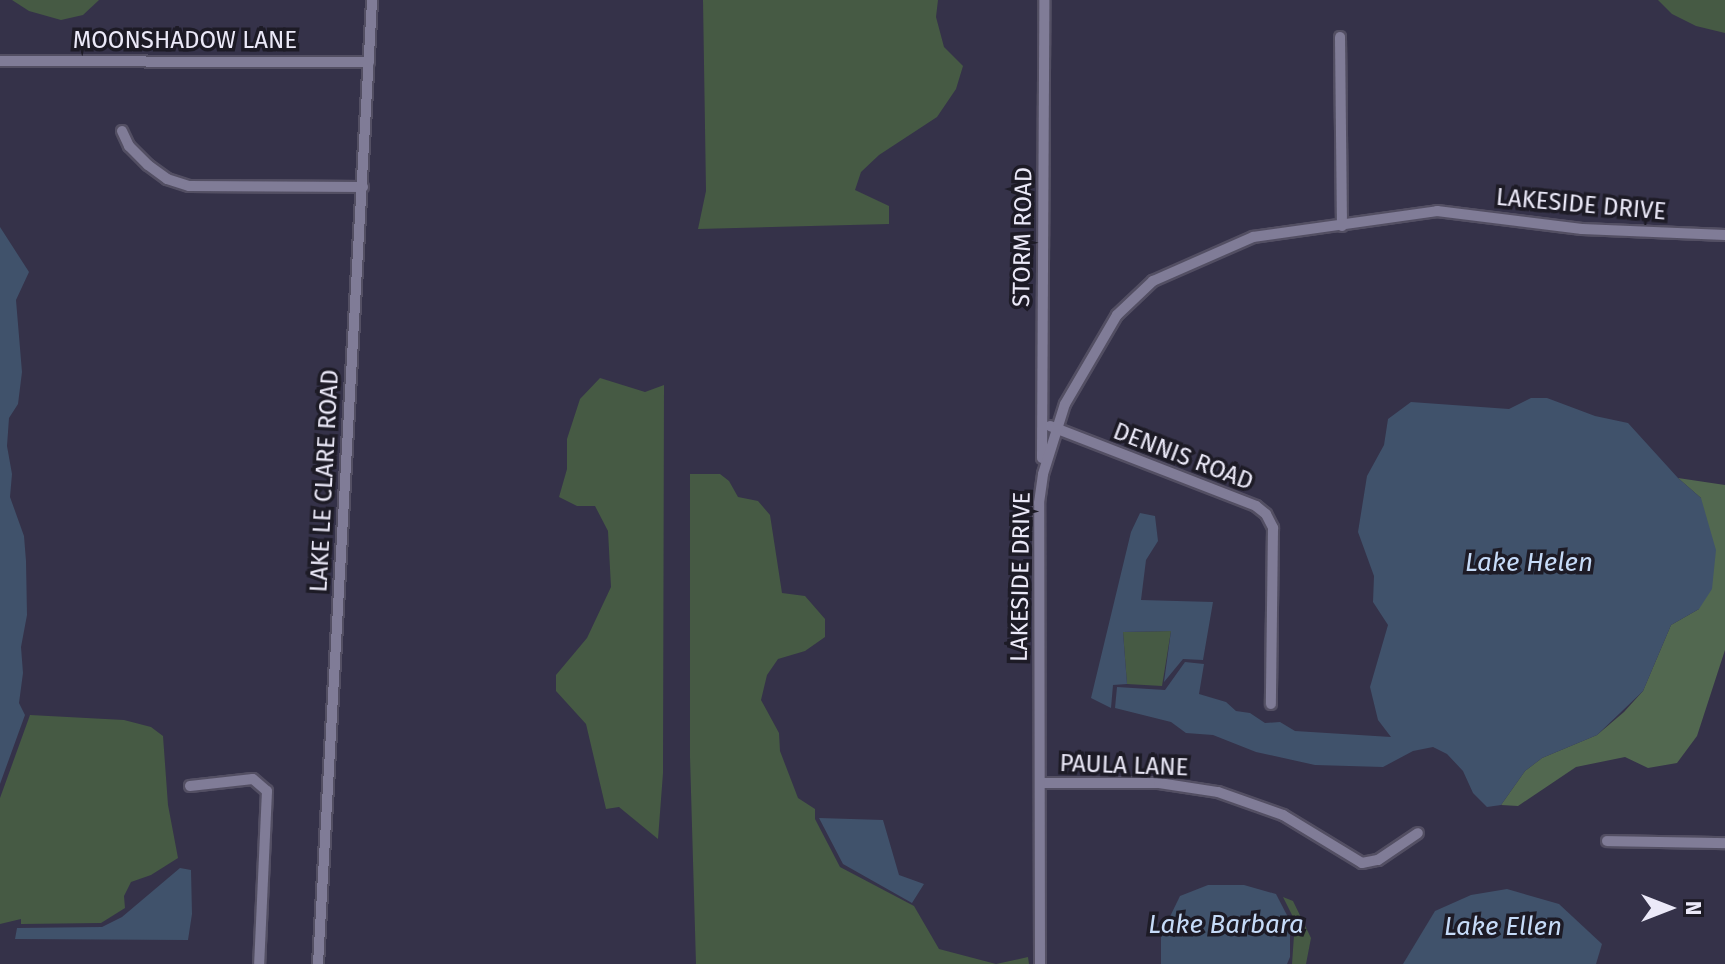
<!DOCTYPE html>
<html>
<head>
<meta charset="utf-8">
<style>
  body { margin:0 }
  #map { position:relative; width:1725px; height:964px; overflow:hidden; background:#353249; font-family:"Fira Sans",sans-serif }
  div>[style] { position:absolute }
  .green>* { inset:0; background:#465a44 }
  .forest>* { inset:0; background:#526850 }
  .water>* { inset:0; background:#40526b }
  .roads { filter:drop-shadow(2px 0 #534f63) drop-shadow(-2px 0 #534f63) drop-shadow(0 2px #534f63) drop-shadow(0 -2px #534f63) }
  .street>* { height:10px; margin:-5px; padding:0 5px; transform-origin:5px; border-radius:5px; background:#807c97 }
  span { translate:-50% -50%; white-space:nowrap; text-align:center; line-height:1.15; -webkit-text-stroke:7px #1d1b26; paint-order:stroke }
  .street-label { font-size:24px; color:#ebe9f8 }
  .water-label { font-size:26px; color:#c6dbf8; font-style:italic }
  .north { position:absolute; left:1629px; top:868px; width:80px; height:80px; -webkit-text-stroke:6px #1d1b26; paint-order:stroke; rotate:90deg; font-size:22px; font-weight:700; line-height:32px; text-align:center; color:#ebe9f8 }
  .north::after { content:''; display:block; margin:auto; width:28px; height:36px; background:#ebe9f8; clip-path:polygon(50% 0,100% 100%,50% 72%,0 100%) }
</style>
</head>
<body>
<div id="map">
  <div class="green">
    <i style="clip-path:polygon(12px 0,99px 0,83px 15px,61px 20px,29px 11px)"></i>
    <i style="clip-path:polygon(703px 0,938px 0,936px 17px,944px 47px,963px 66px,956px 89px,937px 117px,879px 155px,861px 172px,855px 190px,889px 206px,889px 224px,698px 229px,706px 191px)"></i>
    <i style="clip-path:polygon(1658px 0,1725px 0,1725px 33px,1696px 26px,1672px 14px)"></i>
    <i style="clip-path:polygon(600px 378px,645px 392px,664px 385px,663px 773px,658px 839px,619px 807px,606px 809px,586px 724px,556px 691px,556px 675px,587px 638px,611px 587px,608px 531px,595px 506px,577px 506px,559px 497px,567px 469px,567px 439px,580px 399px)"></i>
    <i style="clip-path:polygon(690px 474px,720px 474px,729px 481px,738px 497px,758px 501px,770px 515px,782px 593px,805px 596px,825px 619px,825px 637px,805px 651px,778px 659px,767px 675px,761px 700px,779px 733px,780px 751px,798px 798px,815px 809px,815px 819px,840px 867px,914px 906px,939px 949px,996px 964px,1028px 957px,1029px 964px,696px 964px,690px 757px)"></i>
    <i style="clip-path:polygon(1171px 631px,1162px 686px,1127px 684px,1123px 632px)"></i>
    <i style="clip-path:polygon(30px 715px,124px 720px,151px 727px,163px 736px,168px 805px,178px 858px,151px 875px,131px 882px,124px 896px,125px 908px,101px 923px,21px 924px,21px 919px,0 924px,0 798px)"></i>
    <i style="clip-path:polygon(1283px 897px,1293px 901px,1311px 938px,1306px 964px,1292px 964px,1295px 921px)"></i>
  </div>
  <div class="forest">
    <i style="clip-path:polygon(1678px 478px,1725px 485px,1725px 650px,1697px 736px,1677px 763px,1648px 768px,1625px 757px,1576px 767px,1518px 806px,1501px 805px,1525px 771px,1542px 758px,1597px 735px,1624px 712px,1643px 691px,1671px 625px,1699px 609px,1701px 498px)"></i>
  </div>
  <div class="water">
    <i style="clip-path:polygon(0 227px,29px 272px,16px 300px,22px 372px,18px 404px,9px 418px,7px 446px,12px 474px,10px 497px,24px 536px,26px 561px,27px 615px,21px 647px,23px 673px,19px 703px,25px 715px,0 784px)"></i>
    <i style="clip-path:polygon(1531px 398px,1547px 398px,1595px 416px,1628px 423px,1678px 478px,1701px 498px,1716px 550px,1712px 589px,1699px 609px,1671px 625px,1643px 691px,1597px 735px,1542px 758px,1525px 771px,1501px 805px,1487px 807px,1473px 793px,1463px 771px,1447px 754px,1433px 747px,1413px 751px,1383px 767px,1315px 765px,1256px 752px,1213px 735px,1186px 733px,1171px 722px,1115px 708px,1117px 687px,1165px 690px,1185px 662px,1204px 664px,1199px 694px,1226px 702px,1236px 711px,1250px 713px,1265px 723px,1280px 722px,1295px 731px,1391px 737px,1378px 720px,1370px 687px,1388px 625px,1373px 602px,1374px 576px,1358px 532px,1367px 476px,1384px 445px,1388px 419px,1411px 402px,1509px 409px)"></i>
    <i style="clip-path:polygon(1140px 513px,1155px 516px,1158px 541px,1146px 560px,1141px 600px,1213px 602px,1203px 660px,1183px 659px,1164px 682px,1171px 631px,1123px 632px,1127px 684px,1113px 685px,1111px 708px,1091px 698px,1131px 532px)"></i>
    <i style="clip-path:polygon(819px 818px,883px 820px,899px 875px,924px 884px,912px 903px,843px 864px)"></i>
    <i style="clip-path:polygon(180px 868px,191px 870px,192px 914px,188px 940px,15px 939px,17px 928px,102px 927px,122px 917px)"></i>
    <i style="clip-path:polygon(1208px 885px,1244px 885px,1276px 894px,1290px 921px,1290px 957px,1287px 964px,1161px 964px,1161px 935px,1180px 896px)"></i>
    <i style="clip-path:polygon(1507px 889px,1559px 904px,1602px 944px,1596px 964px,1403px 964px,1435px 911px,1471px 895px)"></i>
  </div>
  <div class="roads">
    <div class="street">
      <i style="left:1340px;top:37px;width:189px;rotate:89.4deg"></i>
      <i style="left:0;top:61px;width:369px;rotate:0.2deg"></i>
      <i style="left:122px;top:131px;width:17px;rotate:65deg"></i>
      <i style="left:129px;top:146px;width:27px;rotate:45deg"></i>
      <i style="left:148px;top:165px;width:24px;rotate:36deg"></i>
      <i style="left:167px;top:179px;width:23px;rotate:18deg"></i>
      <i style="left:189px;top:186px;width:174px;rotate:0.3deg"></i>
      <i style="left:1050px;top:426px;width:221px;rotate:21.2deg"></i>
      <i style="left:1256px;top:506px;width:13px;rotate:39deg"></i>
      <i style="left:1266px;top:514px;width:16px;rotate:63deg"></i>
      <i style="left:1273px;top:528px;width:176px;rotate:90.7deg"></i>
      <i style="left:1042px;top:458px;width:458px;rotate:-89.7deg"></i>
      <i style="left:1041px;top:783px;width:118px"></i>
      <i style="left:1159px;top:783px;width:60px;rotate:8.7deg"></i>
      <i style="left:1218px;top:792px;width:69px;rotate:19.5deg"></i>
      <i style="left:1283px;top:815px;width:92px;rotate:31.3deg"></i>
      <i style="left:1362px;top:863px;width:16px;rotate:-11deg"></i>
      <i style="left:1378px;top:860px;width:48px;rotate:-34deg"></i>
      <i style="left:190px;top:786px;width:63px;rotate:-6.3deg"></i>
      <i style="left:253px;top:779px;width:18px;rotate:41deg"></i>
      <i style="left:267px;top:791px;width:173px;rotate:92.6deg"></i>
      <i style="left:1607px;top:841px;width:118px;rotate:1deg"></i>
      <i style="left:318px;top:964px;width:966px;rotate:-86.79deg"></i>
      <i style="left:1040px;top:964px;width:461px;rotate:-90.1deg"></i>
      <i style="left:1039px;top:503px;width:29px;rotate:-82deg"></i>
      <i style="left:1043px;top:474px;width:73px;rotate:-72.6deg"></i>
      <i style="left:1065px;top:404px;width:103px;rotate:-59.7deg"></i>
      <i style="left:1117px;top:315px;width:50px;rotate:-43.4deg"></i>
      <i style="left:1153px;top:281px;width:109px;rotate:-23.7deg"></i>
      <i style="left:1253px;top:237px;width:186px;rotate:-8deg"></i>
      <i style="left:1437px;top:211px;width:146px;rotate:7.1deg"></i>
      <i style="left:1582px;top:229px;width:143px;rotate:2.4deg"></i>
    </div>
  </div>
  <div class="street-label">
    <span style="left:185px;top:41px">MOONSHADOW LANE</span>
    <span style="left:1581px;top:205px;rotate:5deg">LAKESIDE DRIVE</span>
    <span style="left:1023px;top:237px;rotate:-89deg">STORM ROAD</span>
    <span style="left:1183px;top:457px;rotate:21deg">DENNIS ROAD</span>
    <span style="left:325px;top:481px;rotate:-87deg">LAKE LE CLARE ROAD</span>
    <span style="left:1021px;top:577px;rotate:-89deg">LAKESIDE DRIVE</span>
    <span style="left:1124px;top:766px;rotate:2deg">PAULA LANE</span>
  </div>
  <div class="water-label">
    <span style="left:1529px;top:563px">Lake Helen</span>
    <span style="left:1226px;top:925px">Lake Barbara</span>
    <span style="left:1503px;top:927px">Lake Ellen</span>
  </div>
  <div class="north">N</div>
</div>
</body>
</html>
